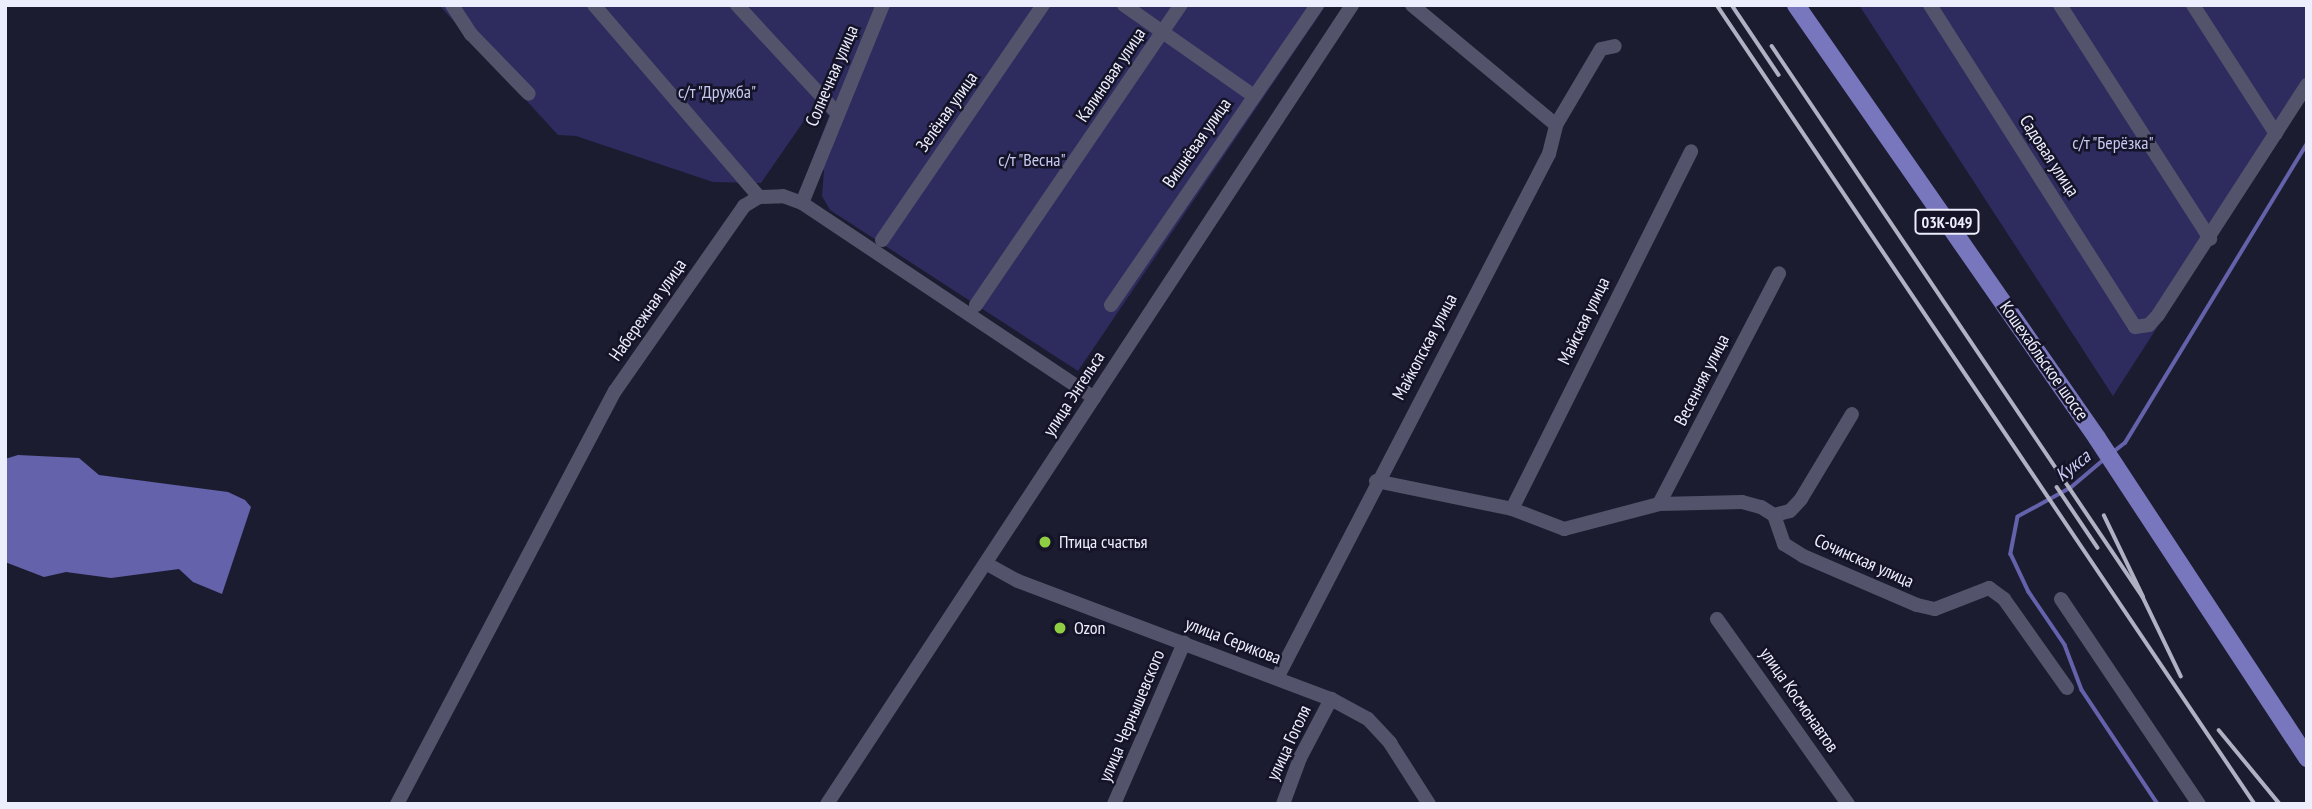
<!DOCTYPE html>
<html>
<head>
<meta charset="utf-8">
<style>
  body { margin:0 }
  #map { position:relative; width:2312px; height:809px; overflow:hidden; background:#1c1c31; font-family:"PT Sans Narrow",sans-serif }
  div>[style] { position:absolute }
  .green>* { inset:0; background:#2e2b5e }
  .water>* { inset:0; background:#6462aa }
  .stream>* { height:3.5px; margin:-1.75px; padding:0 1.75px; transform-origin:1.75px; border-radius:1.75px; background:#6462aa }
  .minor>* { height:14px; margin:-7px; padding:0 7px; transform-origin:7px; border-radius:7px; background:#53536b }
  .major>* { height:18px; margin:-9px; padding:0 9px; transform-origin:9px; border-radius:9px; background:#7876bd }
  .rail>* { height:3.5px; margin:-1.75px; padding:0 1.75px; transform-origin:1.75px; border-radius:1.75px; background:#b0b1c2 }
  .dots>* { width:19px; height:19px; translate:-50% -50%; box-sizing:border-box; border:4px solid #141327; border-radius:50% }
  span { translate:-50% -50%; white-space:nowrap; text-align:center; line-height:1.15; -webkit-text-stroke:5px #141327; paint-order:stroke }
  .shield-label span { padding:2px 5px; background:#141327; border:2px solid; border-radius:5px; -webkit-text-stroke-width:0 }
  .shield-label { font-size:16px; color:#edeefd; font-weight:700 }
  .street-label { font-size:18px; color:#edeefd }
  .park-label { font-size:18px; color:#c7c9f1 }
  .poi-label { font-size:18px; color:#edeefd }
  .left { translate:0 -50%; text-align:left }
  .water-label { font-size:19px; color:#cccdf6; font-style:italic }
  .frame { position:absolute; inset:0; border:7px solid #edeefd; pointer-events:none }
</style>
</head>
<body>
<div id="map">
  <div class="green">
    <i style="clip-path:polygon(439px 5px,1326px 5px,1078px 371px,830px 210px,822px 196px,824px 170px,811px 163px,829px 116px,817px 102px,761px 183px,713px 182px,576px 136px,558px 135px)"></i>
    <i style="clip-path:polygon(1859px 5px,2307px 5px,2307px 94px,2113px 396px)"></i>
  </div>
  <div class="water">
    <i style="clip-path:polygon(18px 455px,79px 458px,99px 475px,228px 492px,245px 500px,251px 507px,222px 594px,193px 582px,179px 569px,111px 578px,66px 572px,44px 577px,5px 562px,5px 459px)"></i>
  </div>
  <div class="stream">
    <i style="left:2112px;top:453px;width:16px;rotate:-38deg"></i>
    <i style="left:2125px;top:443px;width:350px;rotate:-58.7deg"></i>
    <i style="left:2103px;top:461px;width:42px;rotate:139.8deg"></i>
    <i style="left:2071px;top:488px;width:60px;rotate:151.3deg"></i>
    <i style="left:2018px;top:517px;width:38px;rotate:101deg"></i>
    <i style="left:2011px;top:554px;width:42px;rotate:64.7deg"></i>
    <i style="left:2029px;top:592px;width:64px;rotate:55.8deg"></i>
    <i style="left:2065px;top:645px;width:48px;rotate:69.3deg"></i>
    <i style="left:2082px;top:690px;width:137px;rotate:56.3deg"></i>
  </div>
  <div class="minor">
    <i style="left:452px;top:5px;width:35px;rotate:57deg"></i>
    <i style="left:471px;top:34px;width:83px;rotate:46deg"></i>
    <i style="left:594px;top:5px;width:253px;rotate:49.3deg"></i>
    <i style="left:737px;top:5px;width:147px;rotate:47.2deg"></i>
    <i style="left:1124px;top:5px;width:159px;rotate:35deg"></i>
    <i style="left:1412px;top:5px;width:187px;rotate:39.8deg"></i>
    <i style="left:1930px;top:5px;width:382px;rotate:57.5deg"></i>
    <i style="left:2135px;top:327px;width:14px;rotate:-8deg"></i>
    <i style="left:2149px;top:325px;width:13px;rotate:-48deg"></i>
    <i style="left:2158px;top:315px;width:274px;rotate:-57.1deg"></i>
    <i style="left:2060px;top:5px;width:278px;rotate:57.3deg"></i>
    <i style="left:2193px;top:5px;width:153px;rotate:57.2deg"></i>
    <i style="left:802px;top:203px;width:214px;rotate:-67.8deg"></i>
    <i style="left:882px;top:240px;width:285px;rotate:-55.6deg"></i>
    <i style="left:976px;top:305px;width:363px;rotate:-55.7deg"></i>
    <i style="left:1111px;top:305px;width:364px;rotate:-55.5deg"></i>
    <i style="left:1376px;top:481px;width:139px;rotate:11.6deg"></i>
    <i style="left:1512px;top:509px;width:56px;rotate:21deg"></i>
    <i style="left:1564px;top:529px;width:98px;rotate:-14.7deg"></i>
    <i style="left:1659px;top:504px;width:83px;rotate:-1.4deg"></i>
    <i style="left:1742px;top:502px;width:20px;rotate:15deg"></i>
    <i style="left:1761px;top:507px;width:15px;rotate:32deg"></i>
    <i style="left:1774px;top:515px;width:31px;rotate:71deg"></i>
    <i style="left:1784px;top:544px;width:22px;rotate:32deg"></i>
    <i style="left:1803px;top:556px;width:124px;rotate:23.3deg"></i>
    <i style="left:1917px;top:605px;width:18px;rotate:13deg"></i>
    <i style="left:1935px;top:609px;width:58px;rotate:-21.3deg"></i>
    <i style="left:1989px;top:588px;width:19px;rotate:36deg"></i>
    <i style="left:2004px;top:599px;width:109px;rotate:54.7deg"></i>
    <i style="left:1659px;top:504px;width:260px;rotate:-62.5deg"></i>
    <i style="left:1512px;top:509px;width:400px;rotate:-63.4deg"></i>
    <i style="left:1774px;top:515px;width:16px;rotate:-14deg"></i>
    <i style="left:1790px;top:511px;width:16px;rotate:-47deg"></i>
    <i style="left:1801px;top:499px;width:99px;rotate:-59deg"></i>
    <i style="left:987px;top:564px;width:35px;rotate:29deg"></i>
    <i style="left:1018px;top:581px;width:335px;rotate:20.7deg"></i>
    <i style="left:1331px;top:699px;width:42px;rotate:28.4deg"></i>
    <i style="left:1368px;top:719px;width:33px;rotate:47deg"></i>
    <i style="left:1390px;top:743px;width:72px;rotate:57.4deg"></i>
    <i style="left:2061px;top:599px;width:247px;rotate:56.1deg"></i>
    <i style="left:1717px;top:619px;width:227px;rotate:54.7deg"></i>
    <i style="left:1277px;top:678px;width:590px;rotate:-62.57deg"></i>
    <i style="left:1549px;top:154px;width:30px;rotate:-76deg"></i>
    <i style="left:1556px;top:125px;width:88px;rotate:-59.4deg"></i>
    <i style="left:1601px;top:49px;width:14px;rotate:-12deg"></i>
    <i style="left:397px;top:804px;width:467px;rotate:-62.2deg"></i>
    <i style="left:615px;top:391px;width:226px;rotate:-55.1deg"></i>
    <i style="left:744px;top:206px;width:17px;rotate:-31deg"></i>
    <i style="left:759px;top:197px;width:24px;rotate:-2deg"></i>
    <i style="left:783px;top:196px;width:20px;rotate:20deg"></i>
    <i style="left:802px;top:203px;width:351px;rotate:33.7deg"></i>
    <i style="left:827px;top:804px;width:956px;rotate:-56.69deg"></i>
    <i style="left:1114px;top:804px;width:176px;rotate:-66.5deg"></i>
    <i style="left:1283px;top:804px;width:49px;rotate:-69.7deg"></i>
    <i style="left:1300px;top:758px;width:67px;rotate:-62.3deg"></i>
  </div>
  <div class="major">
    <i style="left:1796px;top:5px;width:527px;rotate:55.19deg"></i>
    <i style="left:2097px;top:438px;width:383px;rotate:56.7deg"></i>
  </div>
  <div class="rail">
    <i style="left:1717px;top:5px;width:963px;rotate:56.05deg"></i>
    <i style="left:1732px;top:5px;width:84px;rotate:56.1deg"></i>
    <i style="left:1772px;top:46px;width:664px;rotate:56.05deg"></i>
    <i style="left:2143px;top:597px;width:90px;rotate:-115.7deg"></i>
    <i style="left:2057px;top:487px;width:73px;rotate:56.1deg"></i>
    <i style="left:2143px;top:597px;width:88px;rotate:64.3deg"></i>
    <i style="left:2219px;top:730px;width:96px;rotate:50.5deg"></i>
  </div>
  <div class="dots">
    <i style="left:1045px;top:542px;background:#8fcd42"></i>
    <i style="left:1060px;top:628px;background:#8fcd42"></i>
  </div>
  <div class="shield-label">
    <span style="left:1947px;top:222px">03К-049</span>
  </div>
  <div class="street-label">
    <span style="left:1111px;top:75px;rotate:-56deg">Калиновая улица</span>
    <span style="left:832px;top:76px;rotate:-67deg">Солнечная улица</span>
    <span style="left:947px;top:112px;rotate:-55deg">Зелёная улица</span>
    <span style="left:1197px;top:143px;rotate:-55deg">Вишнёвая улица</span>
    <span style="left:2049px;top:156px;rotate:57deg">Садовая улица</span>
    <span style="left:648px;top:310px;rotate:-55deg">Набережная улица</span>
    <span style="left:1584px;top:321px;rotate:-64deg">Майская улица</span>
    <span style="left:1425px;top:347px;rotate:-62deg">Майкопская улица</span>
    <span style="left:2044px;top:361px;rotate:55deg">Кошехабльское шоссе</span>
    <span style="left:1702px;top:380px;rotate:-63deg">Весенняя улица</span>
    <span style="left:1074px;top:394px;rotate:-57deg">улица Энгельса</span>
    <span style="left:1864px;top:561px;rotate:24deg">Сочинская улица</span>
    <span style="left:1233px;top:641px;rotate:21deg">улица Серикова</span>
    <span style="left:1799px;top:700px;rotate:55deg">улица Космонавтов</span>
    <span style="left:1132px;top:716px;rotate:-67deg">улица Чернышевского</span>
    <span style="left:1289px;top:743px;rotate:-65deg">улица Гоголя</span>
  </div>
  <div class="park-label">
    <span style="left:717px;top:92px">с/т "Дружба"</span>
    <span style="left:2113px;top:143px">с/т "Берёзка"</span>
    <span style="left:1032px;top:160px">с/т "Весна"</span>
  </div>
  <div class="poi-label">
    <span class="left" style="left:1059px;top:542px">Птица счастья</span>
    <span class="left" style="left:1074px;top:628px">Ozon</span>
  </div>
  <div class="water-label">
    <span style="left:2073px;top:466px;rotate:-38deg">Кукса</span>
  </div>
  <div class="frame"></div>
</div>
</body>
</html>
